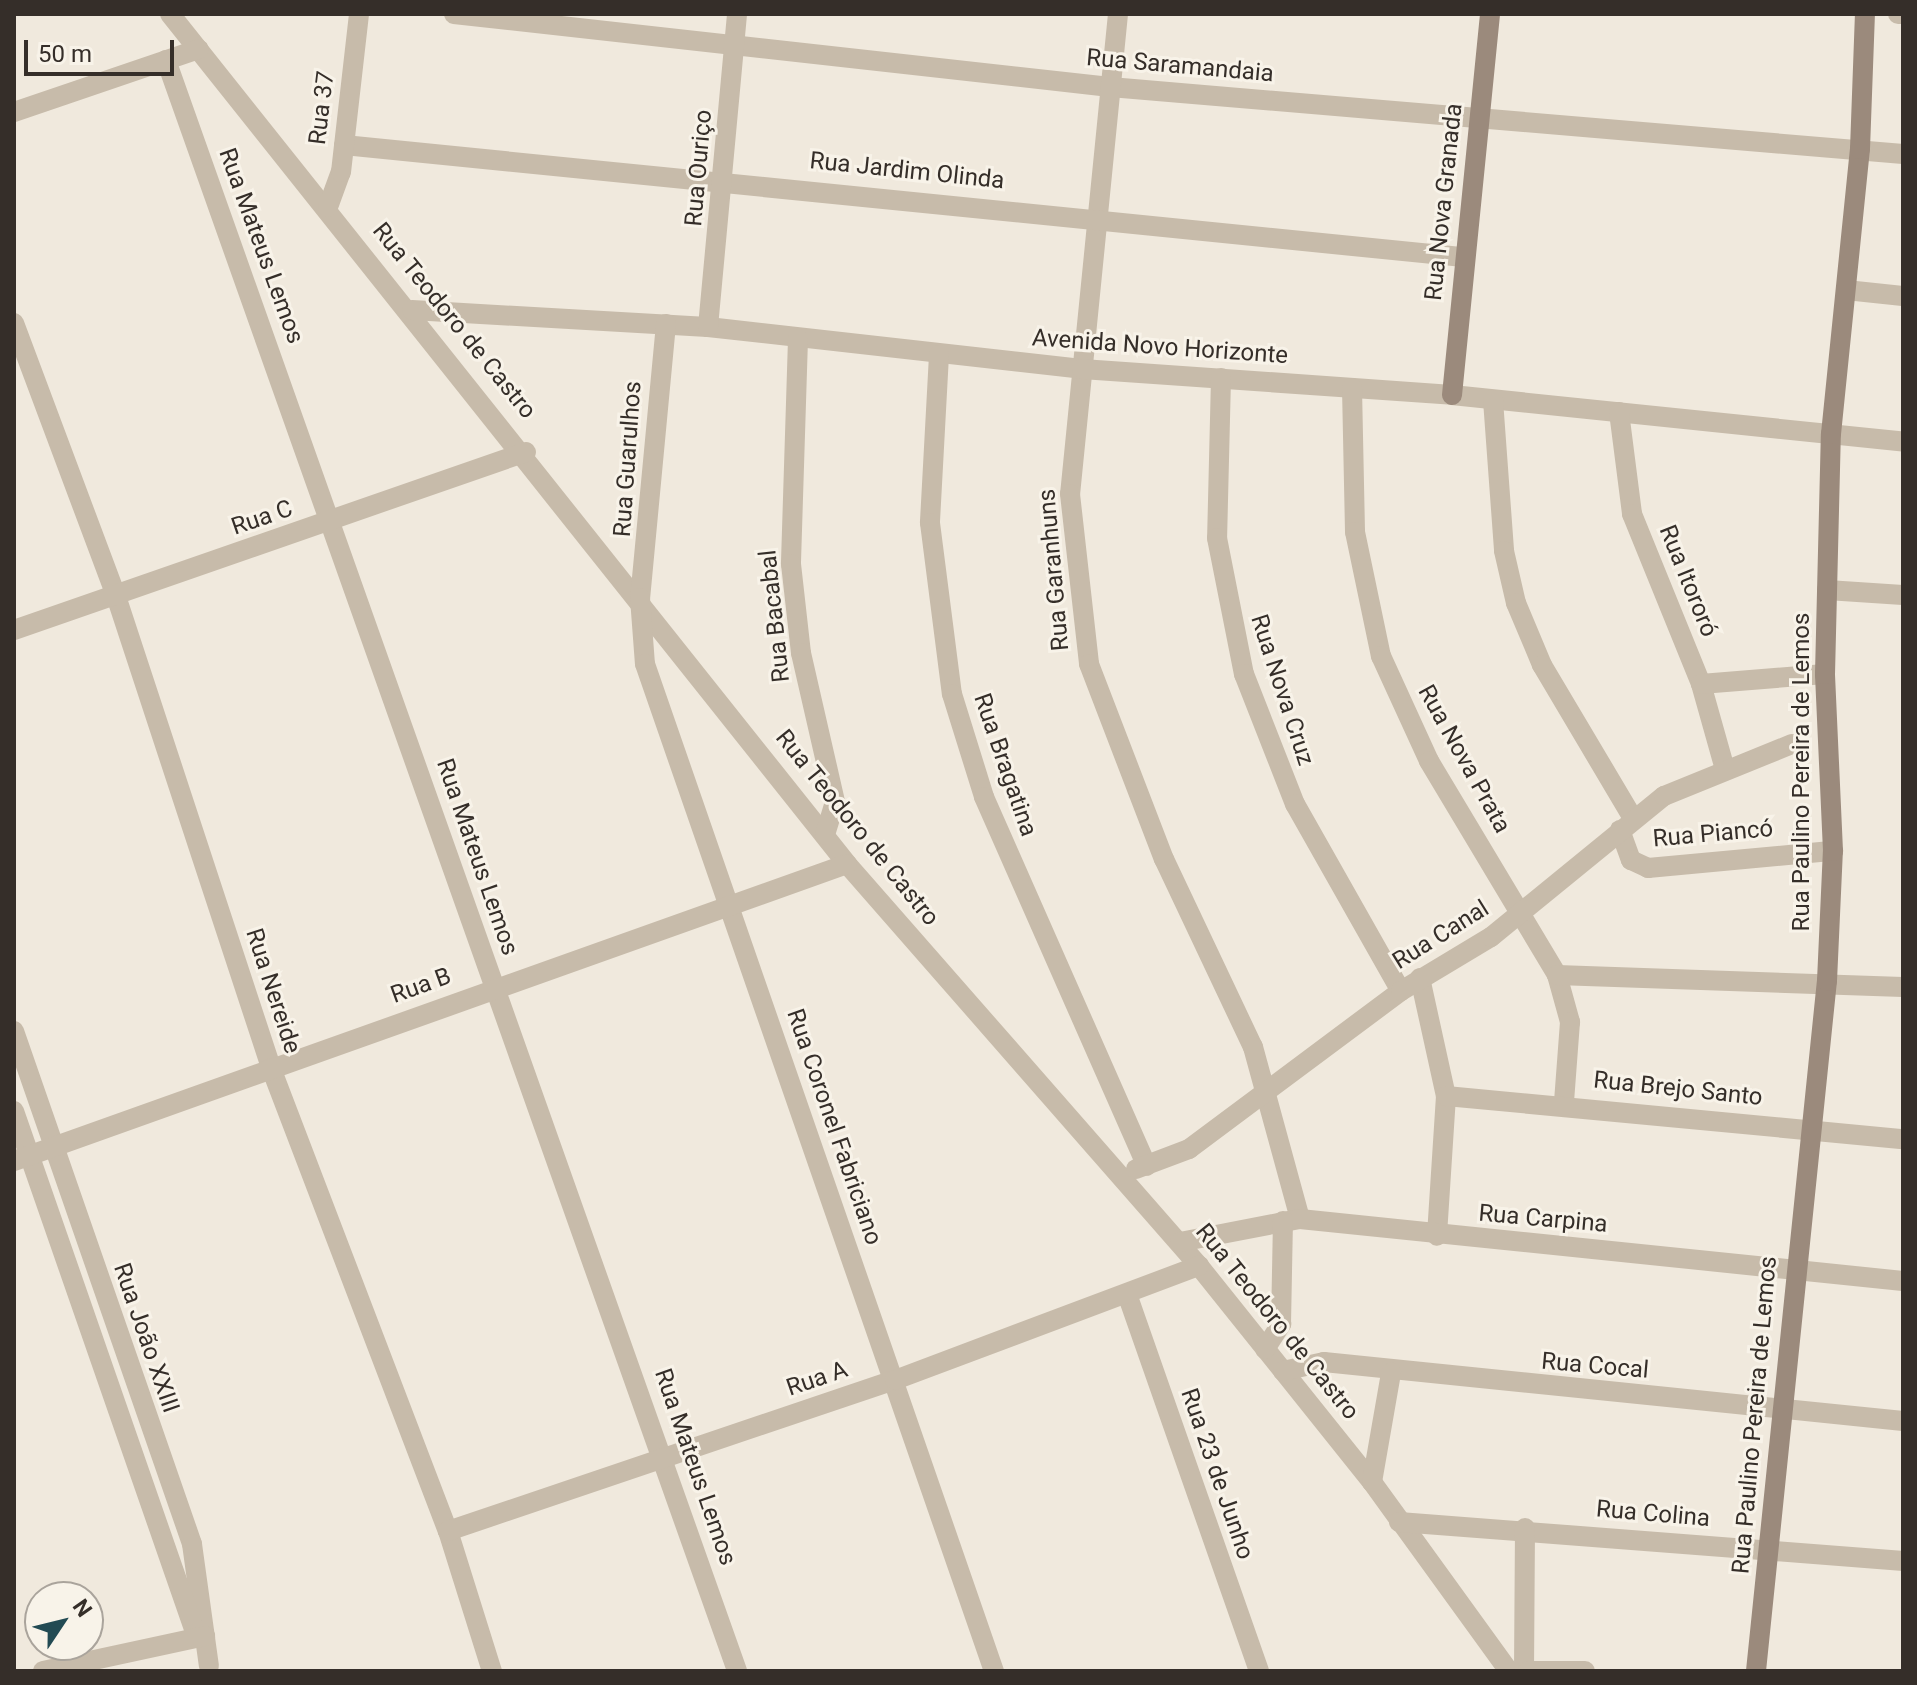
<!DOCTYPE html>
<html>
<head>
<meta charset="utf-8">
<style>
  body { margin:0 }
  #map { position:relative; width:1917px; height:1685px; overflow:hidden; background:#f0e9dd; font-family:Roboto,sans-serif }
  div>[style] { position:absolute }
  .street>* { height:20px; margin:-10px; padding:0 10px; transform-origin:10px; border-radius:10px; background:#c7bbaa }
  .secondary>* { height:20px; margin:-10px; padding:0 10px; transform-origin:10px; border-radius:10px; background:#9b8a7c }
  span { translate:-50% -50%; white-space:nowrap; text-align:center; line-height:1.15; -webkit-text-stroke:6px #f8f3e9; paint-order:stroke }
  .street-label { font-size:24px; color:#352e29 }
  .frame { position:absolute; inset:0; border:16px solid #352e29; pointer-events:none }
  .north { position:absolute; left:24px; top:1581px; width:80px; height:80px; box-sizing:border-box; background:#f8f3e9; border:2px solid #aaa49c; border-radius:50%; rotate:55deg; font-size:22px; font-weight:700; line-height:32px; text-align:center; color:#352e29 }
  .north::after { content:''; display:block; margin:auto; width:28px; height:36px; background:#224a53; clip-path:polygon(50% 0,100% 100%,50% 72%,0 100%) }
  .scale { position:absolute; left:24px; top:40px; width:150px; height:36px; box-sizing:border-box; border:4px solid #352e29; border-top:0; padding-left:10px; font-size:24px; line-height:28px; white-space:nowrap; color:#352e29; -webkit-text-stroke:6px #f8f3e9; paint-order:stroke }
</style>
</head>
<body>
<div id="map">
  <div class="street">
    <i style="left:170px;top:14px;width:1087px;rotate:51.46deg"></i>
    <i style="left:847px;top:864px;width:534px;rotate:48.79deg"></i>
    <i style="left:1199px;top:1266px;width:277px;rotate:51.3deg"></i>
    <i style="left:1372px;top:1482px;width:233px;rotate:54.1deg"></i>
    <i style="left:454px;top:14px;width:660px;rotate:6.35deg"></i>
    <i style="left:1110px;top:87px;width:796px;rotate:4.83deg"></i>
    <i style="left:1118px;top:14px;width:482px;rotate:95.7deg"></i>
    <i style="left:1070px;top:494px;width:171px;rotate:83.6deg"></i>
    <i style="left:1089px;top:664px;width:209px;rotate:69deg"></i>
    <i style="left:1164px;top:859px;width:208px;rotate:64.7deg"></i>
    <i style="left:1253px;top:1047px;width:178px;rotate:74.7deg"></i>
    <i style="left:1898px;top:14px;width:5px"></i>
    <i style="left:166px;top:60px;width:1709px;rotate:70.48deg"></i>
    <i style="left:14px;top:112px;width:195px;rotate:-18.8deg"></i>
    <i style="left:344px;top:145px;width:1125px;rotate:5.72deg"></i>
    <i style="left:328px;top:207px;width:37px;rotate:-70deg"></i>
    <i style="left:341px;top:172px;width:159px;rotate:-83.5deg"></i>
    <i style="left:1846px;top:290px;width:57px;rotate:6deg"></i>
    <i style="left:412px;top:310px;width:296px;rotate:3.3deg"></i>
    <i style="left:708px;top:327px;width:376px;rotate:6.4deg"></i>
    <i style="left:1082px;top:369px;width:371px;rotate:4deg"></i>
    <i style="left:1452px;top:395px;width:453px;rotate:5.9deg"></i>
    <i style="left:14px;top:323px;width:291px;rotate:69.5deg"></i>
    <i style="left:116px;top:596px;width:497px;rotate:71.8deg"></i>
    <i style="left:271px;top:1068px;width:496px;rotate:69.1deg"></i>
    <i style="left:448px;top:1531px;width:147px;rotate:72.6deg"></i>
    <i style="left:666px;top:324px;width:275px;rotate:95.4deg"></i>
    <i style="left:640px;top:598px;width:66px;rotate:85.7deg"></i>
    <i style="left:645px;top:664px;width:1066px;rotate:70.89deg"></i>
    <i style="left:708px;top:327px;width:314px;rotate:-84.7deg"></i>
    <i style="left:798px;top:339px;width:225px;rotate:91.8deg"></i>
    <i style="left:791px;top:564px;width:90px;rotate:83.6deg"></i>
    <i style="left:801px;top:653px;width:153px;rotate:77.1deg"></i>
    <i style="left:835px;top:802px;width:34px;rotate:107deg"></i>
    <i style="left:939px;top:355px;width:168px;rotate:93.1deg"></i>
    <i style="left:930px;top:523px;width:172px;rotate:82.7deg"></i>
    <i style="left:952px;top:694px;width:108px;rotate:72.7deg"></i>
    <i style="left:984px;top:797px;width:403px;rotate:66.2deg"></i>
    <i style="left:1221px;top:378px;width:160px;rotate:91.4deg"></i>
    <i style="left:1217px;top:538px;width:139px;rotate:78.8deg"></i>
    <i style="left:1244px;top:674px;width:140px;rotate:68.6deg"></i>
    <i style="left:1295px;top:804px;width:215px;rotate:60.5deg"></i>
    <i style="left:1352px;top:388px;width:144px;rotate:88.8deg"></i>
    <i style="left:1355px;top:532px;width:127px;rotate:78.2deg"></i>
    <i style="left:1381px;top:656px;width:115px;rotate:65.4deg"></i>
    <i style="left:1429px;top:761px;width:249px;rotate:59.1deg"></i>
    <i style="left:1557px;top:975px;width:49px;rotate:74.5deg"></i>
    <i style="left:1570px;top:1022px;width:80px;rotate:94.3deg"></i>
    <i style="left:1493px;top:400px;width:151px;rotate:85.8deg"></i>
    <i style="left:1504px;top:551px;width:53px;rotate:77deg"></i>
    <i style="left:1516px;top:603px;width:67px;rotate:67.2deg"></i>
    <i style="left:1542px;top:665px;width:178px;rotate:59.3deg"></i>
    <i style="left:1619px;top:412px;width:103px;rotate:82.7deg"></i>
    <i style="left:1632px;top:514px;width:183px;rotate:67.9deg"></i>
    <i style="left:1701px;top:684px;width:85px;rotate:74.3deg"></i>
    <i style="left:1827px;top:590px;width:76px;rotate:3.8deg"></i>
    <i style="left:14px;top:630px;width:542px;rotate:-19.17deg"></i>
    <i style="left:1701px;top:684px;width:124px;rotate:-4.6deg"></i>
    <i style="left:1620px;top:830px;width:32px;rotate:70deg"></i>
    <i style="left:1631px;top:860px;width:19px;rotate:25deg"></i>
    <i style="left:1648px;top:868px;width:186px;rotate:-5.3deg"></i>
    <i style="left:1557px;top:975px;width:346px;rotate:2deg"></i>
    <i style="left:1420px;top:978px;width:121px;rotate:77.6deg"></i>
    <i style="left:1446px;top:1096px;width:140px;rotate:93.7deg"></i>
    <i style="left:14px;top:1031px;width:543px;rotate:70.86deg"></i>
    <i style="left:192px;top:1544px;width:123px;rotate:82.1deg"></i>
    <i style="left:1446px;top:1096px;width:459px;rotate:5.4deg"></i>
    <i style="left:14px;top:1111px;width:548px;rotate:70.84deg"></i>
    <i style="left:14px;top:1161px;width:884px;rotate:-19.62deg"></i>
    <i style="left:1136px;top:1169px;width:57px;rotate:-20.7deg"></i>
    <i style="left:1189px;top:1149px;width:264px;rotate:-36.7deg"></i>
    <i style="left:1401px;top:991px;width:105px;rotate:-31deg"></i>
    <i style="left:1491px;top:937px;width:223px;rotate:-39.2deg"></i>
    <i style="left:1664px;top:796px;width:138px;rotate:-22.1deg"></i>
    <i style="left:1180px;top:1242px;width:122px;rotate:-10.9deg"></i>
    <i style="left:1300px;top:1219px;width:606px;rotate:5.87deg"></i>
    <i style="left:1127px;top:1294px;width:399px;rotate:70.7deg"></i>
    <i style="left:1265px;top:1349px;width:30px;rotate:-57deg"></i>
    <i style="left:1281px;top:1324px;width:103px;rotate:-88.9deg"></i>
    <i style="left:1283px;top:1371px;width:42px;rotate:-12.4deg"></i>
    <i style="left:1324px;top:1362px;width:582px;rotate:5.82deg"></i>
    <i style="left:1372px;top:1482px;width:111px;rotate:-80.1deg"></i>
    <i style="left:1399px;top:1522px;width:506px;rotate:4.42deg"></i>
    <i style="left:448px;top:1531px;width:472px;rotate:-18.7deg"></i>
    <i style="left:895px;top:1380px;width:325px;rotate:-20.6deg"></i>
    <i style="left:43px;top:1671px;width:166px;rotate:-12.2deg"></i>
    <i style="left:1524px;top:1671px;width:143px;rotate:-89.6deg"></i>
    <i style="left:1528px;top:1671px;width:57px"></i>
  </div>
  <div class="secondary">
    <i style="left:1452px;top:395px;width:383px;rotate:-84.3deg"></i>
    <i style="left:1756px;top:1671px;width:694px;rotate:-84.13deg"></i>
    <i style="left:1827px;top:981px;width:130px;rotate:-87.4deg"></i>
    <i style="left:1833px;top:851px;width:177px;rotate:-92.6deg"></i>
    <i style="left:1825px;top:674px;width:240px;rotate:-88.6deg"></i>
    <i style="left:1831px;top:434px;width:286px;rotate:-84.2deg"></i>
    <i style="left:1860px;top:149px;width:135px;rotate:-87.9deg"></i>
  </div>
  <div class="street-label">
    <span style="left:1180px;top:66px;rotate:5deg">Rua Saramandaia</span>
    <span style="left:322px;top:108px;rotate:-83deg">Rua 37</span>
    <span style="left:699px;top:168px;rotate:-85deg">Rua Ouriço</span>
    <span style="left:907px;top:171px;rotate:6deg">Rua Jardim Olinda</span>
    <span style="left:1444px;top:202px;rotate:-84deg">Rua Nova Granada</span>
    <span style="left:261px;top:246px;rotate:70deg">Rua Mateus Lemos</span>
    <span style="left:454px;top:321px;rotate:51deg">Rua Teodoro de Castro</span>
    <span style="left:1160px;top:347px;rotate:4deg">Avenida Novo Horizonte</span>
    <span style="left:628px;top:459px;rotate:-86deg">Rua Guarulhos</span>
    <span style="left:262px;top:518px;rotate:-19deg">Rua C</span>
    <span style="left:1054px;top:570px;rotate:-95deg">Rua Garanhuns</span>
    <span style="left:1688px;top:581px;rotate:68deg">Rua Itororó</span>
    <span style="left:775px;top:616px;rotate:-96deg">Rua Bacabal</span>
    <span style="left:1282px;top:690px;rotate:72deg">Rua Nova Cruz</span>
    <span style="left:1464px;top:759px;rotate:61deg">Rua Nova Prata</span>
    <span style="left:1005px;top:765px;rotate:71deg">Rua Bragatina</span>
    <span style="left:1802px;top:772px;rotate:-90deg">Rua Paulino Pereira de Lemos</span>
    <span style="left:857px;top:828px;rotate:51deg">Rua Teodoro de Castro</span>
    <span style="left:1713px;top:834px;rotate:-5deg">Rua Piancó</span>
    <span style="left:477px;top:857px;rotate:71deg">Rua Mateus Lemos</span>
    <span style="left:1441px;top:935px;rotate:-32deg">Rua Canal</span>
    <span style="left:421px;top:986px;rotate:-20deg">Rua B</span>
    <span style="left:273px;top:991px;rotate:72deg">Rua Nereide</span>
    <span style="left:1678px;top:1089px;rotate:6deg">Rua Brejo Santo</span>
    <span style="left:834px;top:1127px;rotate:71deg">Rua Coronel Fabriciano</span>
    <span style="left:1543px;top:1219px;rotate:5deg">Rua Carpina</span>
    <span style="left:1277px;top:1322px;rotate:51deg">Rua Teodoro de Castro</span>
    <span style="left:146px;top:1338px;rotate:71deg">Rua João XXIII</span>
    <span style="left:1595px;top:1366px;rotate:5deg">Rua Cocal</span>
    <span style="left:817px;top:1379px;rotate:-19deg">Rua A</span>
    <span style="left:1755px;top:1415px;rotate:-85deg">Rua Paulino Pereira de Lemos</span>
    <span style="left:695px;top:1467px;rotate:71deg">Rua Mateus Lemos</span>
    <span style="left:1217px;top:1474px;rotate:71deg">Rua 23 de Junho</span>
    <span style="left:1653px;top:1514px;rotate:5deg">Rua Colina</span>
  </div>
  <div class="frame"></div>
  <div class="north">N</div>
  <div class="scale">50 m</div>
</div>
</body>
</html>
